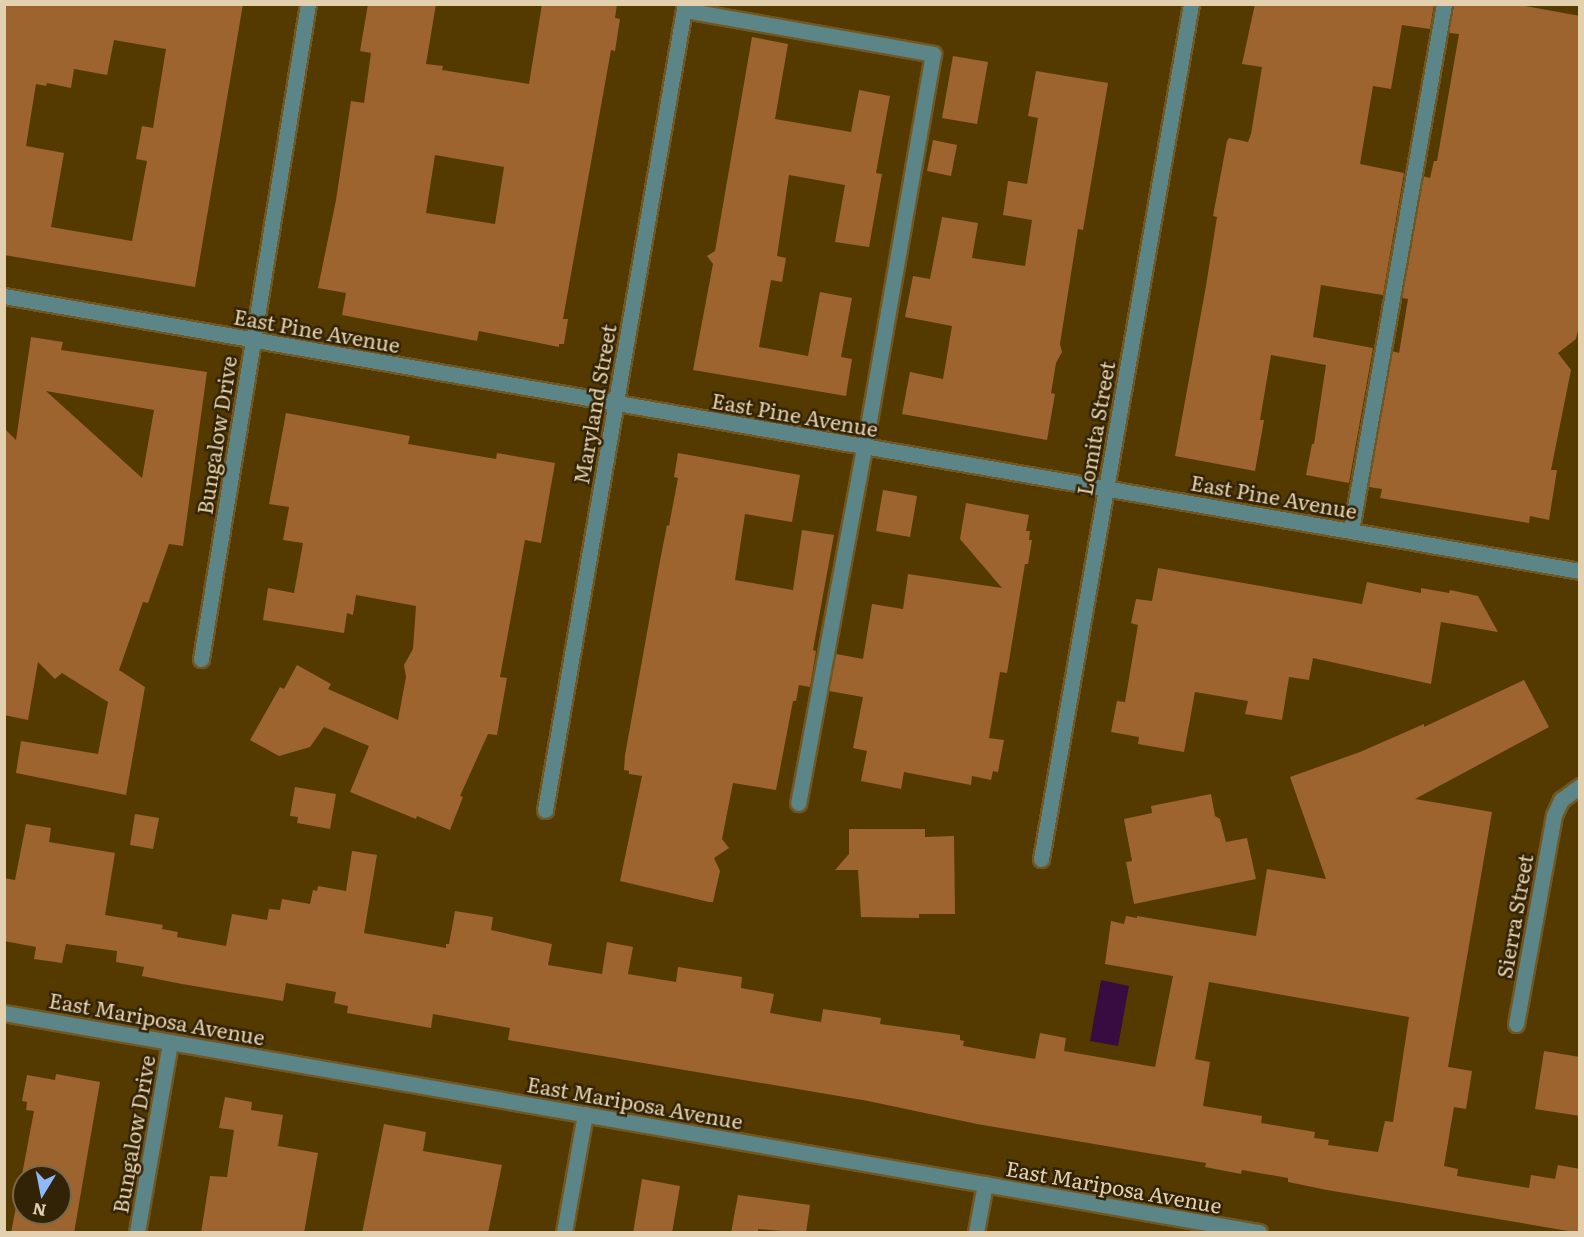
<!DOCTYPE html>
<html>
<head>
<meta charset="utf-8">
<style>
  body { margin:0 }
  #map { position:relative; width:1584px; height:1237px; overflow:hidden; background:#553a00; font-family:Literata,serif }
  div>[style] { position:absolute }
  .water>* { inset:0; background:#380c40 }
  .building>* { inset:0; background:#9d642f }
  .roads { filter:drop-shadow(2px 0 #715823) drop-shadow(-2px 0 #715823) drop-shadow(0 2px #715823) drop-shadow(0 -2px #715823) }
  .minor>* { height:15px; margin:-7.5px; padding:0 7.5px; transform-origin:7.5px; border-radius:7.5px; background:#5c8587 }
  span { translate:-50% -50%; white-space:nowrap; text-align:center; line-height:1.15; -webkit-text-stroke:5px #332306; paint-order:stroke }
  .street-label { font-size:21px; color:#e3d0af }
  .frame { position:absolute; inset:0; border:6px solid #e3d0af; pointer-events:none }
  .north { position:absolute; left:12px; top:1165px; width:60px; height:60px; box-sizing:border-box; background:#332306; border:2px solid #79684a; border-radius:50%; rotate:190deg; font-size:16px; font-weight:700; line-height:24px; text-align:center; color:#e3d0af }
  .north::after { content:''; display:block; margin:auto; width:21px; height:27px; background:#90b8fd; clip-path:polygon(50% 0,100% 100%,50% 72%,0 100%) }
</style>
</head>
<body>
<div id="map">
  <div class="water">
    <i style="clip-path:polygon(1101px 980px,1129px 986px,1118px 1046px,1090px 1041px)"></i>
  </div>
  <div class="building">
    <i style="clip-path:polygon(evenodd,4px 4px,243px 4px,195px 287px,4px 255px,4px 4px,114px 40px,166px 49px,153px 128px,142px 126px,136px 159px,147px 161px,132px 241px,51px 227px,64px 153px,26px 146px,36px 84px,46px 86px,47px 83px,71px 88px,74px 69px,107px 75px,114px 40px)"></i>
    <i style="clip-path:polygon(evenodd,368px 4px,436px 4px,426px 64px,443px 66px,442px 70px,529px 84px,542px 4px,617px 4px,615px 18px,620px 19px,615px 51px,611px 50px,563px 319px,568px 319px,564px 344px,559px 344px,559px 347px,479px 331px,477px 341px,342px 315px,346px 293px,318px 288px,336px 200px,351px 101px,364px 103px,371px 53px,360px 51px,368px 4px,435px 155px,504px 167px,495px 224px,426px 213px,435px 155px)"></i>
    <i style="clip-path:polygon(1255px 4px,1434px 4px,1430px 29px,1402px 25px,1391px 89px,1373px 86px,1360px 164px,1404px 173px,1383px 295px,1321px 285px,1313px 337px,1373px 348px,1349px 483px,1306px 475px,1312px 444px,1314px 444px,1326px 365px,1271px 355px,1260px 420px,1264px 420px,1255px 471px,1175px 456px,1206px 286px,1217px 217px,1213px 216px,1227px 141px,1229px 138px,1248px 142px,1251px 134px,1262px 67px,1242px 64px)"></i>
    <i style="clip-path:polygon(1454px 4px,1515px 4px,1580px 16px,1580px 321px,1576px 339px,1558px 353px,1571px 370px,1551px 470px,1557px 470px,1549px 520px,1530px 516px,1529px 523px,1380px 498px,1382px 489px,1369px 487px,1392px 351px,1399px 353px,1408px 299px,1402px 298px,1423px 176px,1430px 178px,1434px 161px,1437px 161px,1459px 34px,1449px 33px)"></i>
    <i style="clip-path:polygon(752px 37px,788px 44px,775px 119px,851px 132px,859px 90px,890px 96px,876px 173px,882px 174px,869px 247px,835px 242px,845px 185px,789px 175px,777px 256px,786px 258px,782px 282px,771px 280px,759px 347px,808px 356px,820px 292px,852px 298px,841px 357px,852px 359px,846px 396px,693px 370px,713px 264px,707px 256px,715px 251px)"></i>
    <i style="clip-path:polygon(953px 56px,988px 62px,977px 124px,942px 118px)"></i>
    <i style="clip-path:polygon(1036px 71px,1108px 83px,1083px 230px,1078px 229px,1060px 344px,1062px 352px,1056px 363px,1051px 393px,1055px 394px,1047px 440px,902px 414px,910px 372px,943px 379px,952px 326px,905px 317px,913px 276px,930px 279px,942px 217px,978px 223px,972px 258px,1025px 266px,1032px 220px,1003px 215px,1008px 181px,1027px 184px,1038px 118px,1028px 116px)"></i>
    <i style="clip-path:polygon(933px 140px,957px 145px,951px 176px,927px 171px)"></i>
    <i style="clip-path:polygon(evenodd,31px 337px,63px 342px,61px 350px,207px 372px,183px 546px,169px 544px,148px 603px,143px 602px,119px 670px,145px 687px,126px 795px,16px 773px,21px 741px,98px 754px,108px 702px,62px 673px,55px 679px,38px 662px,28px 720px,4px 715px,4px 428px,16px 440px,31px 337px,46px 391px,154px 410px,142px 478px,46px 391px)"></i>
    <i style="clip-path:polygon(286px 413px,410px 436px,408px 444px,496px 459px,497px 453px,555px 463px,541px 543px,525px 540px,500px 677px,507px 678px,497px 735px,488px 734px,460px 796px,463px 797px,450px 830px,417px 816px,416px 819px,350px 792px,369px 746px,324px 727px,310px 747px,279px 756px,250px 740px,280px 687px,284px 689px,297px 665px,331px 684px,328px 689px,398px 720px,406px 677px,404px 665px,413px 649px,416px 606px,356px 595px,353px 615px,347px 613px,344px 633px,263px 620px,268px 588px,294px 593px,303px 543px,283px 540px,289px 507px,269px 504px)"></i>
    <i style="clip-path:polygon(678px 453px,800px 475px,792px 522px,745px 514px,735px 580px,793px 590px,802px 530px,834px 535px,813px 650px,816px 651px,810px 687px,799px 685px,796px 701px,793px 701px,776px 790px,733px 783px,722px 839px,729px 848px,714px 858px,720px 871px,713px 902px,709px 902px,620px 881px,642px 776px,629px 774px,629px 771px,624px 770px,625px 755px,659px 566px,667px 525px,669px 526px,678px 478px,674px 477px)"></i>
    <i style="clip-path:polygon(883px 490px,917px 496px,910px 537px,876px 531px)"></i>
    <i style="clip-path:polygon(966px 503px,1029px 515px,1026px 531px,1030px 531px,1029px 540px,1032px 540px,1028px 564px,1025px 564px,1007px 673px,1000px 672px,989px 738px,1004px 740px,998px 772px,993px 771px,991px 780px,972px 776px,971px 785px,904px 772px,901px 789px,861px 781px,867px 751px,853px 748px,863px 697px,829px 691px,836px 654px,863px 659px,872px 604px,903px 609px,908px 574px,1002px 588px,960px 539px)"></i>
    <i style="clip-path:polygon(1158px 568px,1362px 604px,1367px 582px,1421px 593px,1421px 588px,1449px 593px,1450px 590px,1478px 596px,1498px 632px,1441px 622px,1431px 684px,1313px 658px,1309px 680px,1289px 677px,1282px 720px,1245px 714px,1248px 701px,1195px 692px,1184px 752px,1138px 744px,1139px 737px,1111px 732px,1117px 701px,1125px 702px,1138px 625px,1131px 623px,1136px 599px,1152px 601px)"></i>
    <i style="clip-path:polygon(evenodd,1524px 680px,1549px 727px,1415px 799px,1492px 812px,1448px 1067px,1472px 1071px,1466px 1109px,1454px 1107px,1444px 1166px,1458px 1169px,1457px 1176px,1529px 1188px,1531px 1175px,1555px 1179px,1558px 1165px,1580px 1169px,1580px 1233px,1327px 1190px,1288px 1182px,1288px 1178px,1242px 1170px,1241px 1174px,1205px 1167px,1206px 1163px,977px 1124px,868px 1101px,508px 1040px,510px 1028px,433px 1014px,431px 1028px,347px 1013px,348px 1006px,334px 1003px,336px 992px,286px 983px,283px 1001px,182px 984px,142px 976px,144px 967px,116px 962px,117px 951px,66px 944px,62px 963px,34px 959px,36px 947px,4px 941px,4px 878px,15px 880px,26px 824px,51px 828px,49px 842px,115px 853px,105px 915px,163px 925px,162px 929px,178px 932px,177px 937px,226px 946px,232px 914px,267px 920px,269px 909px,280px 910px,282px 899px,310px 904px,313px 890px,317px 891px,318px 886px,346px 891px,352px 851px,377px 855px,364px 933px,446px 948px,446px 944px,449px 944px,455px 911px,493px 917px,491px 930px,552px 944px,548px 965px,602px 974px,607px 942px,633px 947px,628px 974px,676px 982px,678px 967px,742px 977px,741px 988px,774px 994px,770px 1013px,821px 1022px,823px 1009px,856px 1014px,881px 1018px,880px 1024px,960px 1035px,960px 1040px,964px 1041px,963px 1046px,1035px 1059px,1040px 1033px,1066px 1038px,1064px 1051px,1155px 1067px,1173px 976px,1105px 964px,1111px 921px,1124px 924px,1126px 916px,1137px 918px,1137px 916px,1256px 936px,1267px 869px,1326px 879px,1290px 777px,1360px 752px,1424px 724px,1424px 727px,1524px 680px,1209px 982px,1409px 1017px,1393px 1122px,1385px 1121px,1378px 1152px,1328px 1145px,1329px 1140px,1314px 1138px,1315px 1132px,1261px 1123px,1262px 1116px,1203px 1106px,1210px 1062px,1195px 1059px,1209px 982px)"></i>
    <i style="clip-path:polygon(295px 787px,336px 794px,330px 829px,297px 823px,298px 817px,290px 816px)"></i>
    <i style="clip-path:polygon(1211px 794px,1215px 816px,1220px 819px,1226px 842px,1247px 838px,1256px 879px,1134px 904px,1126px 862px,1132px 861px,1124px 819px,1152px 813px,1151px 806px)"></i>
    <i style="clip-path:polygon(135px 814px,159px 818px,153px 849px,130px 845px)"></i>
    <i style="clip-path:polygon(849px 829px,925px 829px,925px 837px,954px 836px,955px 914px,919px 914px,919px 918px,861px 917px,858px 870px,835px 870px,849px 854px)"></i>
    <i style="clip-path:polygon(1544px 1051px,1580px 1057px,1580px 1116px,1535px 1109px)"></i>
    <i style="clip-path:polygon(evenodd,56px 1074px,100px 1082px,74px 1233px,11px 1233px,34px 1111px,26px 1110px,27px 1102px,22px 1101px,27px 1075px,55px 1080px,56px 1074px,24px 1177px,60px 1177px,60px 1213px,24px 1213px,24px 1177px)"></i>
    <i style="clip-path:polygon(225px 1097px,252px 1102px,251px 1110px,283px 1115px,278px 1146px,318px 1153px,304px 1233px,201px 1233px,210px 1176px,227px 1177px,234px 1130px,219px 1128px)"></i>
    <i style="clip-path:polygon(384px 1124px,426px 1132px,423px 1151px,502px 1165px,488px 1233px,362px 1233px)"></i>
    <i style="clip-path:polygon(642px 1179px,680px 1186px,672px 1233px,633px 1233px)"></i>
    <i style="clip-path:polygon(738px 1195px,810px 1205px,806px 1233px,758px 1229px,758px 1233px,731px 1233px)"></i>
  </div>
  <div class="roads">
    <div class="minor">
      <i style="left:684px;top:10px;width:253px;rotate:10deg"></i>
      <i style="left:933px;top:54px;width:400px;rotate:99.9deg"></i>
      <i style="left:864px;top:448px;width:361px;rotate:100.5deg"></i>
      <i style="left:4px;top:296px;width:1600px;rotate:9.9deg"></i>
      <i style="left:1351px;top:530px;width:534px;rotate:-79.97deg"></i>
      <i style="left:201px;top:659px;width:664px;rotate:-80.72deg"></i>
      <i style="left:545px;top:810px;width:818px;rotate:-80.15deg"></i>
      <i style="left:1041px;top:859px;width:868px;rotate:-80.05deg"></i>
      <i style="left:4px;top:1013px;width:1274px;rotate:9.9deg"></i>
      <i style="left:1516px;top:1024px;width:212px;rotate:-79.7deg"></i>
      <i style="left:1554px;top:815px;width:17px;rotate:-65deg"></i>
      <i style="left:1561px;top:800px;width:24px;rotate:-36deg"></i>
      <i style="left:137px;top:1232px;width:193px;rotate:-80.1deg"></i>
      <i style="left:564px;top:1232px;width:120px;rotate:-79.9deg"></i>
      <i style="left:976px;top:1232px;width:49px;rotate:-79.4deg"></i>
    </div>
  </div>
  <div class="street-label">
    <span style="left:317px;top:330px;rotate:10deg">East Pine Avenue</span>
    <span style="left:594px;top:404px;rotate:-80deg">Maryland Street</span>
    <span style="left:795px;top:414px;rotate:10deg">East Pine Avenue</span>
    <span style="left:1095px;top:428px;rotate:-80deg">Lomita Street</span>
    <span style="left:216px;top:435px;rotate:-81deg">Bungalow Drive</span>
    <span style="left:1274px;top:496px;rotate:10deg">East Pine Avenue</span>
    <span style="left:1514px;top:916px;rotate:-80deg">Sierra Street</span>
    <span style="left:157px;top:1018px;rotate:10deg">East Mariposa Avenue</span>
    <span style="left:635px;top:1102px;rotate:10deg">East Mariposa Avenue</span>
    <span style="left:133px;top:1134px;rotate:-80deg">Bungalow Drive</span>
    <span style="left:1114px;top:1186px;rotate:10deg">East Mariposa Avenue</span>
  </div>
  <div class="frame"></div>
  <div class="north">N</div>
</div>
</body>
</html>
